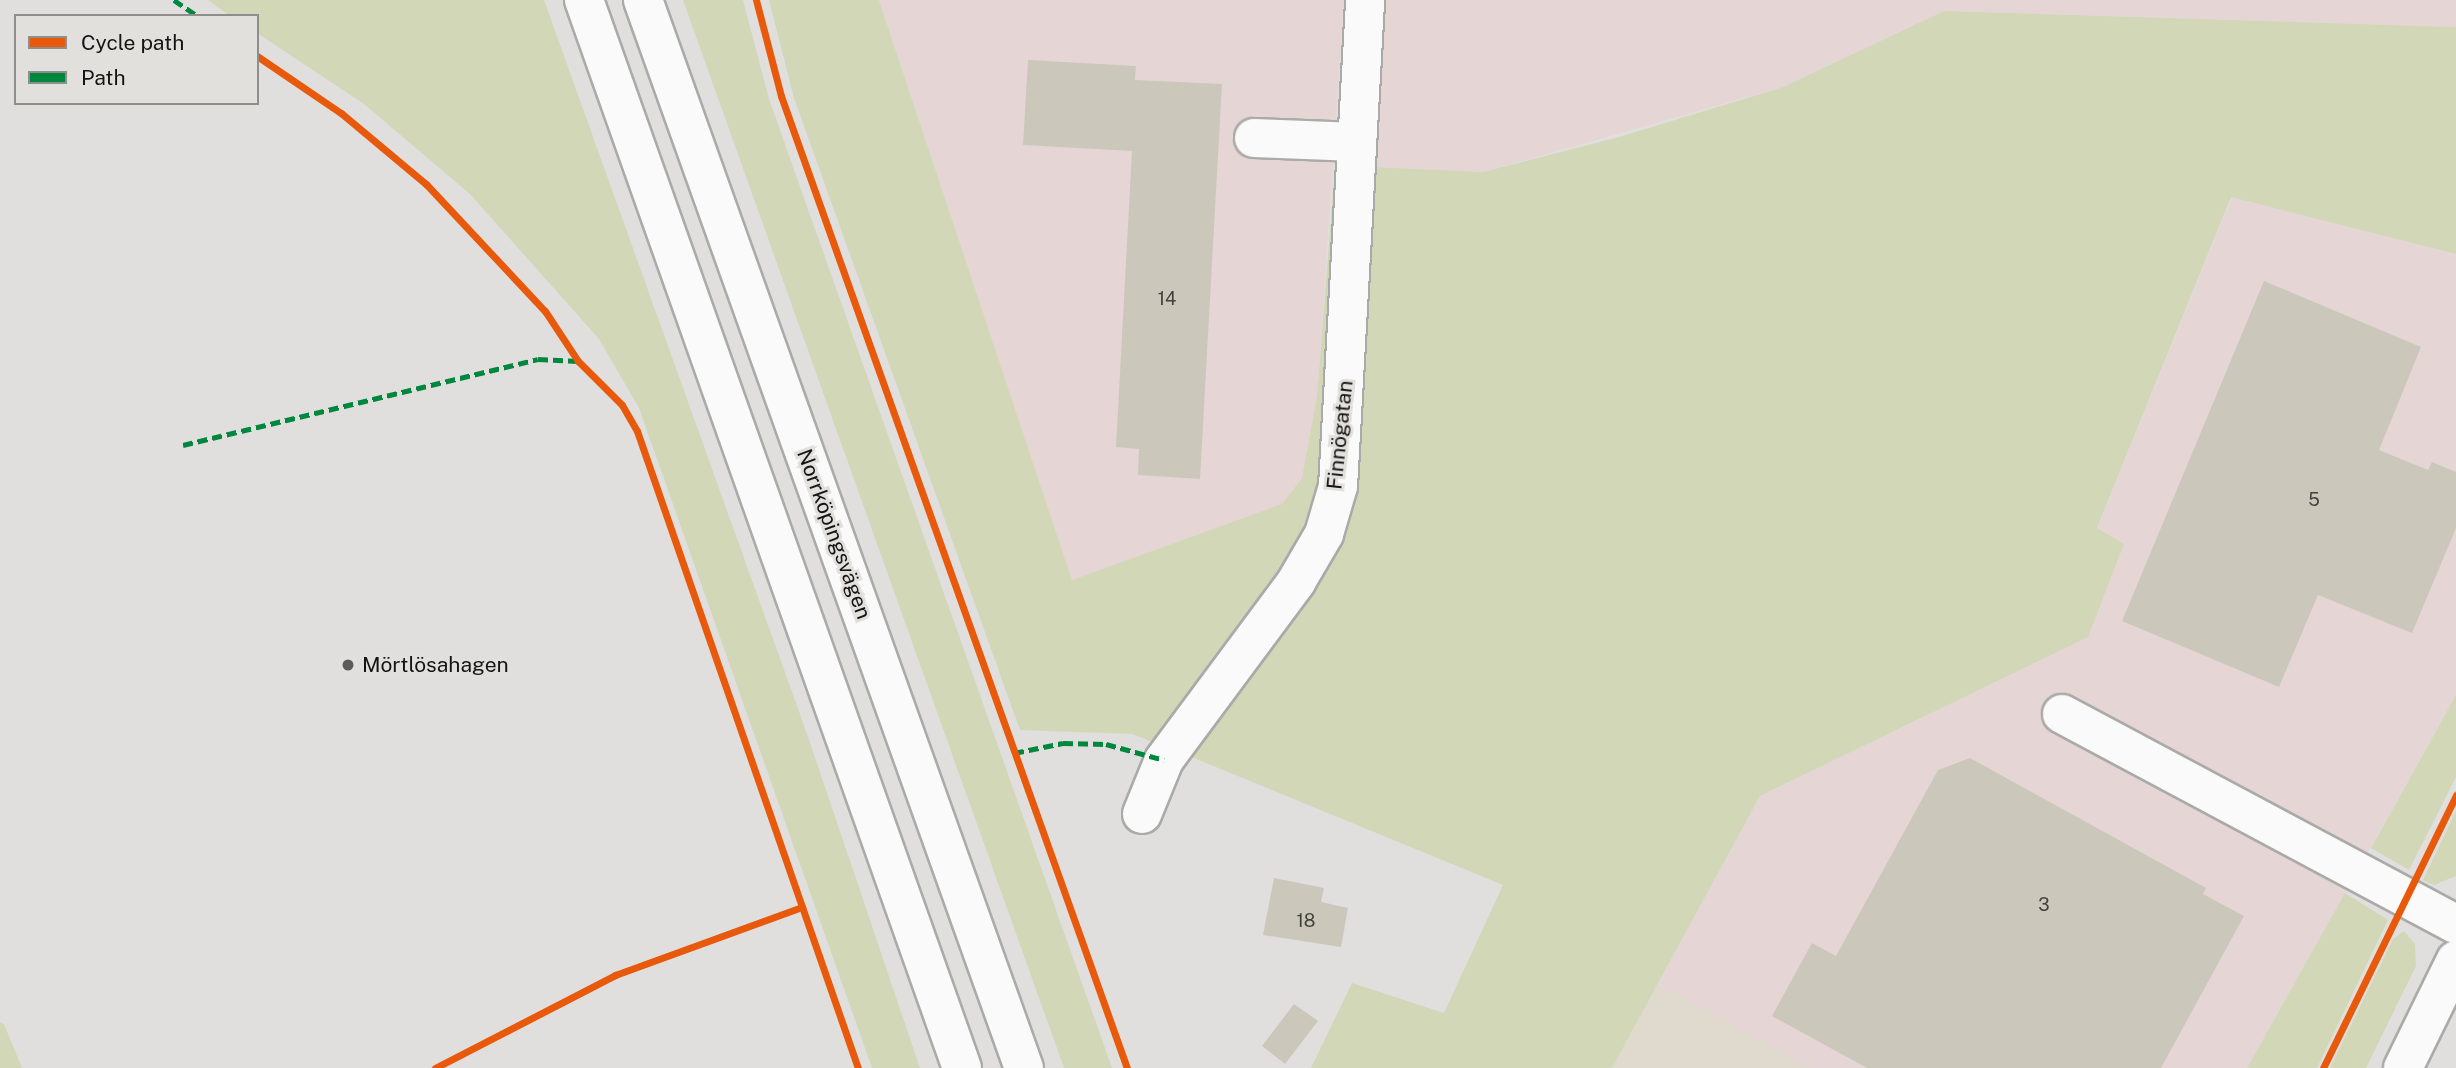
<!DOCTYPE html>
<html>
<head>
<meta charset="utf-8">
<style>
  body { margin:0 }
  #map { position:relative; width:2456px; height:1068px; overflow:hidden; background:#e0dfdd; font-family:"Public Sans",sans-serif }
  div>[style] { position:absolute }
  .commercial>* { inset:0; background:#dfdacd }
  .industrial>* { inset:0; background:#e5d6d5 }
  .green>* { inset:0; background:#d2d7b8 }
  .building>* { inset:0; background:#ccc7bb }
  .roads { filter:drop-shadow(2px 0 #aaaaa8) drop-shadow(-2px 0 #aaaaa8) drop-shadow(0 2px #aaaaa8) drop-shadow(0 -2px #aaaaa8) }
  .minor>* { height:38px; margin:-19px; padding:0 19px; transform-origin:19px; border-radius:19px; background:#fafafa }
  .major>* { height:38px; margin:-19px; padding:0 19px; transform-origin:19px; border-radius:19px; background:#fafafa }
  .quiet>* { height:5px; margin-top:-2.5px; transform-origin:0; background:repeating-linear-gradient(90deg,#00873e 0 10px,transparent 0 15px) }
  .cycleway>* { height:7px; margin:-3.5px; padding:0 3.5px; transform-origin:3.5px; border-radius:3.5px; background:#e8590c }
  .dots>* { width:19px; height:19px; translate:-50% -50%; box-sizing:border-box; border:4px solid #e1e0dc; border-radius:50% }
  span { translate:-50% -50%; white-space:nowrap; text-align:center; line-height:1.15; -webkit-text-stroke:6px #e1e0dc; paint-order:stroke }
  .number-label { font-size:18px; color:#43413d }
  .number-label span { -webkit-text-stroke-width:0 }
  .street-label { font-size:21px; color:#151413 }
  .poi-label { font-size:21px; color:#151413 }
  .left { translate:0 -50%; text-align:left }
  .legend { position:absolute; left:14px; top:14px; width:245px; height:91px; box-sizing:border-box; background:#e1e0dc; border:2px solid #8f8e8c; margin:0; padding:9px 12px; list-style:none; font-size:21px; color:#151413 }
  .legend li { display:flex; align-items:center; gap:14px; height:35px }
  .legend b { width:35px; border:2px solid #8f8e8c }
</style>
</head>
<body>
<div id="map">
  <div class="commercial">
    <i style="clip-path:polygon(1658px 984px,1810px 1068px,1612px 1068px)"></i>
  </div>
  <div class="industrial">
    <i style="clip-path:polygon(879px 0,1344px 0,1317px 396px,1302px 478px,1282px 504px,1072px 580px)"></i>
    <i style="clip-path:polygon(1383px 0,2456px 0,2456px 27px,1944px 11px,1783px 87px,1483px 172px,1372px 167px)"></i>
    <i style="clip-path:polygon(2232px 197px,2456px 254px,2456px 695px,2247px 1068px,1810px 1068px,1658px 984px,1760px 796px,2088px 637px,2097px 529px)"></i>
  </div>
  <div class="green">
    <i style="clip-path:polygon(208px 0,544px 0,806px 731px,920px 1068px,872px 1068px,639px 408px,599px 339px,470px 194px,364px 104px,257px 33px,257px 16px,230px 16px)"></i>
    <i style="clip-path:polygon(683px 0,743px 0,769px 99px,1112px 1068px,1064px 1068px)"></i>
    <i style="clip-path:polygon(769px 0,879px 0,1072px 580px,1282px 504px,1302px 478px,1317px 396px,1335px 166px,1345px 173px,1317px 523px,1160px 745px,1132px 734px,1020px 730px,794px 98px)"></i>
    <i style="clip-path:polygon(1944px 11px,2456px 27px,2456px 254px,2231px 197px,2097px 528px,2124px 544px,2088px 637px,1760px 796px,1612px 1068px,1311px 1068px,1352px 983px,1444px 1013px,1503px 885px,1189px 756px,1323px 571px,1372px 167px,1483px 172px,1619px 137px,1783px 87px)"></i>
    <i style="clip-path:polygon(2456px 695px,2456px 777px,2409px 870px,2371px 848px)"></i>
    <i style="clip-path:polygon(2456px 811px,2456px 876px,2434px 885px,2423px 880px)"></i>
    <i style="clip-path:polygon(2345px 893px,2388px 920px,2317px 1068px,2247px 1068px)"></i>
    <i style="clip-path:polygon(2404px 931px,2415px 944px,2416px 966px,2366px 1068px,2330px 1068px,2393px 939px)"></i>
    <i style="clip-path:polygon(0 1022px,4px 1024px,22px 1068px,0 1068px)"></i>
  </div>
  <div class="building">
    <i style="clip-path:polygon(1028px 60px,1136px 66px,1135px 80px,1222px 84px,1200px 479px,1138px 475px,1139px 449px,1116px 447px,1132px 151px,1023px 145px)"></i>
    <i style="clip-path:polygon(2264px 281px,2421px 347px,2379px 450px,2428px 470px,2432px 462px,2456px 472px,2456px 528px,2412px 633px,2318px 595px,2279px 687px,2122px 621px)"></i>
    <i style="clip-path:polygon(1970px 758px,2206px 888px,2203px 894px,2244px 916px,2161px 1068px,1867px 1068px,1772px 1016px,1812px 943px,1836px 956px,1938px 770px)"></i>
    <i style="clip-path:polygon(1274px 878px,1324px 888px,1321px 902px,1348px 908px,1341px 947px,1263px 935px)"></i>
    <i style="clip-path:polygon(1294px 1004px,1318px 1021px,1285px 1064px,1262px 1046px)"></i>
  </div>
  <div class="roads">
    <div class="minor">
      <i style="left:1254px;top:138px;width:103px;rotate:2.2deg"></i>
      <i style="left:2062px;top:714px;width:446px;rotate:28.1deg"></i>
      <i style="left:1142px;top:814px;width:58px;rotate:-67.8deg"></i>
      <i style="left:1164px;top:760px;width:222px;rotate:-53.4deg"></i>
      <i style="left:1296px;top:582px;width:56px;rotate:-59.7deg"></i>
      <i style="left:1324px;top:534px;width:50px;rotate:-73.7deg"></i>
      <i style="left:1338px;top:486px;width:487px;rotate:-86.8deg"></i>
      <i style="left:2403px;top:1068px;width:120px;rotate:-63.9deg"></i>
    </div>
    <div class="major">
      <i style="left:584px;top:0;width:1133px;rotate:70.51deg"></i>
      <i style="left:643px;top:0;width:1134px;rotate:70.37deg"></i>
    </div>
  </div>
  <div class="quiet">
    <i style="left:174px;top:0;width:29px;rotate:34deg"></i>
    <i style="left:183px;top:445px;width:365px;rotate:-13.6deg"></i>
    <i style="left:538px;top:359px;width:40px;rotate:2.9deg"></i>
    <i style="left:1014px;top:753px;width:50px;rotate:-11.5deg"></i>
    <i style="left:1063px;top:743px;width:43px;rotate:1.3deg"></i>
    <i style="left:1106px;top:744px;width:60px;rotate:15.4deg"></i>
  </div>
  <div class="cycleway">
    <i style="left:756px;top:0;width:99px;rotate:75.4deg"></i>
    <i style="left:781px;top:96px;width:1032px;rotate:70.41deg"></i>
    <i style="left:257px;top:56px;width:102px;rotate:34.2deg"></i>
    <i style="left:341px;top:113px;width:111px;rotate:39.9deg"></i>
    <i style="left:426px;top:184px;width:174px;rotate:46.9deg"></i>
    <i style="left:545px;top:311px;width:60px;rotate:56.6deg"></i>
    <i style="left:578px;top:361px;width:62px;rotate:45deg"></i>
    <i style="left:622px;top:405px;width:30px;rotate:60deg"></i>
    <i style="left:637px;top:431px;width:674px;rotate:70.87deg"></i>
    <i style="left:435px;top:1068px;width:203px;rotate:-27.3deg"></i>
    <i style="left:615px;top:975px;width:199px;rotate:-20deg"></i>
    <i style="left:2323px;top:1068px;width:304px;rotate:-64deg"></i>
  </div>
  <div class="dots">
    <i style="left:348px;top:665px;background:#5c5b5a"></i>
  </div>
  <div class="number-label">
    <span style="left:1167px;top:299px">14</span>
    <span style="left:2314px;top:500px">5</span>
    <span style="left:2044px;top:905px">3</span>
    <span style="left:1306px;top:921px">18</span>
  </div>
  <div class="street-label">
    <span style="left:1340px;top:435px;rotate:-84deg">Finnögatan</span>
    <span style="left:834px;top:534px;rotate:70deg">Norrköpingsvägen</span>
  </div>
  <div class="poi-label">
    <span class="left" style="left:362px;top:665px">Mörtlösahagen</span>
  </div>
  <ul class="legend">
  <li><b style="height:9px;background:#e8590c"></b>Cycle path</li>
  <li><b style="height:9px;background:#00873e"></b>Path</li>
  </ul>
</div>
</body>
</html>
